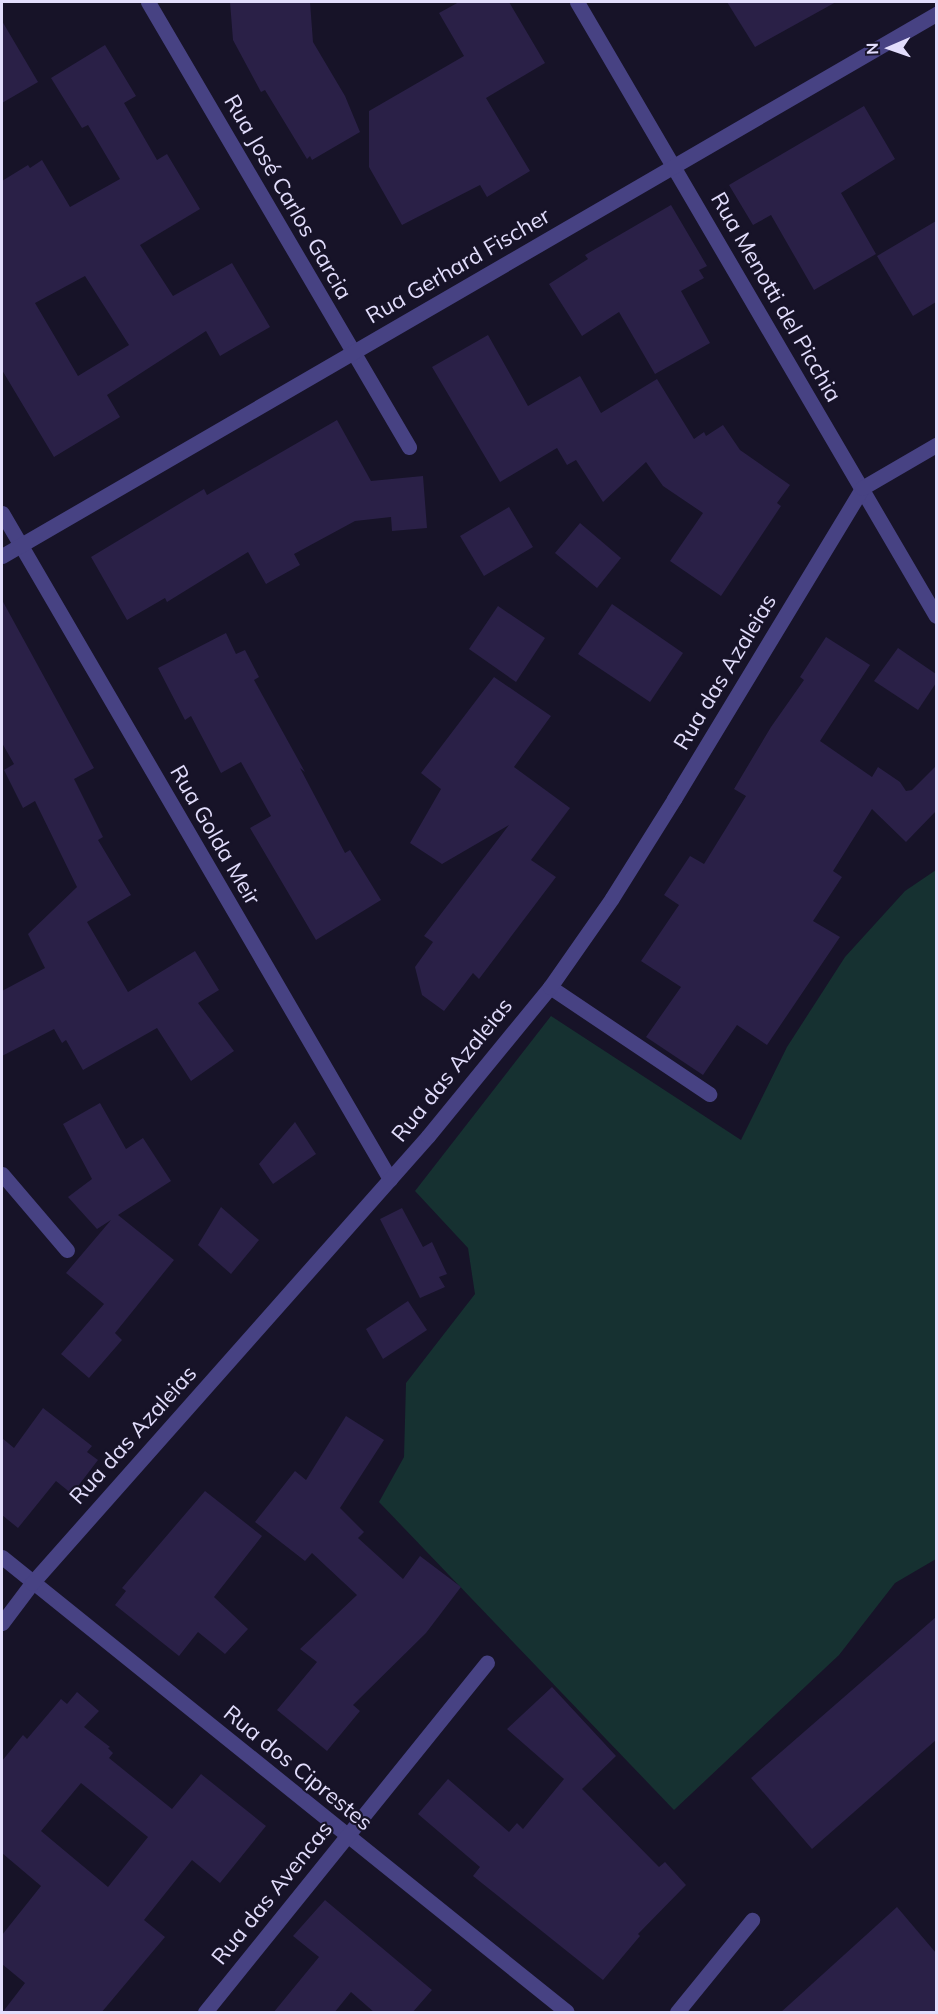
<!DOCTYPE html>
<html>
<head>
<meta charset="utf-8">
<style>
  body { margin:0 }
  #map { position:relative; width:938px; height:2014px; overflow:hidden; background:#171328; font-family:Mulish,sans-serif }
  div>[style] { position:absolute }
  .green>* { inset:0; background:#163131 }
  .building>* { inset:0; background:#2a2047 }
  .minor>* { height:15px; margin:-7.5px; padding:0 7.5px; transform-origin:7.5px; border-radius:7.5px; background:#474283 }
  span { translate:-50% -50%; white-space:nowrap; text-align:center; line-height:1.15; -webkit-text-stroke:4.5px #171328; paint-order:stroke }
  .street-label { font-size:22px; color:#e2ddfc }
  .frame { position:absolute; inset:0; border:3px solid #e2ddfc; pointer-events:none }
  .north { position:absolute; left:860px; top:18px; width:60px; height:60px; -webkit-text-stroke:4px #171328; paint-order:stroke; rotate:268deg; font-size:16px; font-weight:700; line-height:24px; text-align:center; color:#e2ddfc }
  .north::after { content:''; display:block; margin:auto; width:21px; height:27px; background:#e2ddfc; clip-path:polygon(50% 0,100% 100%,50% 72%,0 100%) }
</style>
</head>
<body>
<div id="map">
  <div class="green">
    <i style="clip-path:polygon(936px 870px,936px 1559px,895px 1583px,839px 1655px,674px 1810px,379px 1502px,404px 1457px,406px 1383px,475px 1294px,468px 1248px,415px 1191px,551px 1016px,741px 1140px,787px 1047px,845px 957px,905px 891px)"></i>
  </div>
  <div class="building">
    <i style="clip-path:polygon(230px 2px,310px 2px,313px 42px,345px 96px,360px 132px,312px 160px,310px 156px,307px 159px,265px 90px,261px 92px,233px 40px)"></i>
    <i style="clip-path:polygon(459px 2px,509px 2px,545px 63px,486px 98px,530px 171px,487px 197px,480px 185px,402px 225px,369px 167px,369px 111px,464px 56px,439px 13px)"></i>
    <i style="clip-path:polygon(727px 2px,836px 2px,755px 47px)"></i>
    <i style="clip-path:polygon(2px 21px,38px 82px,2px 103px)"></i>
    <i style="clip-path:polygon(evenodd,105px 45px,136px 96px,124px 103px,157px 160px,167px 154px,200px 209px,140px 245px,173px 296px,232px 263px,270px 327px,220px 356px,206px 331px,107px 395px,120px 417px,54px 457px,2px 370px,2px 181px,28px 165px,30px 168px,42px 160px,70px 207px,120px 179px,88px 125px,82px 128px,51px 78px,105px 45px,85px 276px,129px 345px,78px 376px,35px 303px,85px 276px)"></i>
    <i style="clip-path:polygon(864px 106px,895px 159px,841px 193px,876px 254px,814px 290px,771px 215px,753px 225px,729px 185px)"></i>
    <i style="clip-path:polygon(671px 205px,707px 266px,699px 270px,704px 278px,681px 291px,710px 343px,655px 374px,619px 312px,582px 336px,549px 284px,588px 259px,585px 255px)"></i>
    <i style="clip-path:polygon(936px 221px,936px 302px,913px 316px,877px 256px)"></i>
    <i style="clip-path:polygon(488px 335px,528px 406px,580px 376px,601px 413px,657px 379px,694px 439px,704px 432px,706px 436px,723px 425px,740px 450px,790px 485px,777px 503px,781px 506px,721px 596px,670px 561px,703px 513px,663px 486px,646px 462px,603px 502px,576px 460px,567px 465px,557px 448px,500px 482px,432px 367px)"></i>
    <i style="clip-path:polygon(337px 420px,371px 481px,423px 476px,427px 528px,392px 531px,391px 517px,355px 521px,294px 554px,300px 565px,266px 584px,248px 552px,167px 602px,165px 598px,127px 620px,91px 557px,204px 489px,207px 495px)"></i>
    <i style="clip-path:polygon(509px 507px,533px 547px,484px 576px,460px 536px)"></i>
    <i style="clip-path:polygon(580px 523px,621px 558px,597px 588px,555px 553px)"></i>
    <i style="clip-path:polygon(2px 600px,94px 768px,74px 779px,103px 837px,98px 840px,131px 895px,87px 922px,128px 992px,195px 951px,219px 990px,198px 1003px,234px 1051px,191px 1081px,157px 1028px,83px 1070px,66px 1040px,62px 1043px,54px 1029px,2px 1056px,2px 991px,45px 968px,28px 934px,77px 887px,35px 801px,23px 808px,4px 770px,14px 764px,2px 743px)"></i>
    <i style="clip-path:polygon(612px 604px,683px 653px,650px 702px,578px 654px)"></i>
    <i style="clip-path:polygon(498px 606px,545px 638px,516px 682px,469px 649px)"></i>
    <i style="clip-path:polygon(226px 633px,236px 654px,245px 650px,259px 677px,254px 680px,305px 772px,300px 768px,345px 853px,350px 850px,381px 900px,316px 940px,250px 828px,271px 816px,241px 762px,221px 773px,191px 716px,185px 720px,158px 668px)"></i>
    <i style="clip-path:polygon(826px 637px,870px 665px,820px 741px,872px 777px,878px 767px,900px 782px,906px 791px,912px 790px,936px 766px,936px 811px,906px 842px,872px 809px,833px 871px,842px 877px,813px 921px,840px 937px,767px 1045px,737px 1025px,703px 1075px,646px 1037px,681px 987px,641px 961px,679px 905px,664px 895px,690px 856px,704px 864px,746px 796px,734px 789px,771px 727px,804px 680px,800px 677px)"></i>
    <i style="clip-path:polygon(898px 648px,936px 674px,936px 683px,918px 710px,874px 681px)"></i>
    <i style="clip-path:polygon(494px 677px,551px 716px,514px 767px,570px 808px,531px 860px,556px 877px,479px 979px,473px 973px,444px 1011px,422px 995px,415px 967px,433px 942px,424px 936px,509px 825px,442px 864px,410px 843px,441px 789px,421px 773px)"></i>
    <i style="clip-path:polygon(100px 1103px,126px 1149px,143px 1138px,171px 1181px,118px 1215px,174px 1260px,115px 1333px,122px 1340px,89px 1378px,61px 1354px,104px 1304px,66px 1273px,111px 1220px,97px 1229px,68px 1197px,92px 1179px,63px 1124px)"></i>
    <i style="clip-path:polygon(295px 1122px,316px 1154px,273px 1184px,259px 1164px)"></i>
    <i style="clip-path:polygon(221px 1207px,259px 1240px,231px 1274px,198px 1245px)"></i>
    <i style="clip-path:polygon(402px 1208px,423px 1247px,432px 1242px,447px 1274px,439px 1277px,445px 1287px,420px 1298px,380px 1219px)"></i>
    <i style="clip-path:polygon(408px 1301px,427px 1330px,383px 1359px,366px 1329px)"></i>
    <i style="clip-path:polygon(43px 1408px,92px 1446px,87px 1452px,98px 1460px,72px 1494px,56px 1481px,18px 1528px,2px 1515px,2px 1438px,14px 1448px)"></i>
    <i style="clip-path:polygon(346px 1416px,384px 1440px,340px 1508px,364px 1532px,358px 1538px,403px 1579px,420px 1556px,461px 1587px,426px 1633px,353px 1705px,360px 1711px,327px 1751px,277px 1710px,317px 1662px,300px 1649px,357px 1595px,312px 1553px,305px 1561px,255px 1522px,295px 1471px,306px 1480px)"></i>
    <i style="clip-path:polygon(205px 1491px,262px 1536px,214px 1597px,248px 1629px,225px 1654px,198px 1632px,179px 1656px,115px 1605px,126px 1591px,122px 1588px)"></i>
    <i style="clip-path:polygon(936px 1617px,936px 1740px,812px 1849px,751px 1778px)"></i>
    <i style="clip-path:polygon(552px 1687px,616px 1756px,582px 1789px,659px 1867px,665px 1862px,686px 1885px,638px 1934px,640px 1936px,603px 1980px,473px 1876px,480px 1867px,418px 1814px,448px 1779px,509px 1832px,517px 1823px,523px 1829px,564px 1779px,507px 1729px)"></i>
    <i style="clip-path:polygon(evenodd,77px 1692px,99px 1711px,84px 1727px,110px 1747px,108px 1748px,113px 1753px,109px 1758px,172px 1809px,201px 1774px,266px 1826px,220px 1883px,192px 1860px,144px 1920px,165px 1937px,101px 2013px,2px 2013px,25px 1983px,2px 1964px,2px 1935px,41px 1886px,2px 1853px,2px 1761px,23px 1735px,27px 1739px,61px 1699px,67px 1704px,77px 1692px,81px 1783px,148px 1837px,108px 1887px,41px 1831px,81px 1783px)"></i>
    <i style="clip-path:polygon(325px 1900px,432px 1990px,412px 2013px,375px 2013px,351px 1992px,334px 2013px,273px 2013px,319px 1957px,293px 1936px)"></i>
    <i style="clip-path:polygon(897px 1907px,936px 1953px,936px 2013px,780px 2013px)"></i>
  </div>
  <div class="minor">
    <i style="left:148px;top:2px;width:516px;rotate:59.61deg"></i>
    <i style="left:577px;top:2px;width:711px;rotate:59.69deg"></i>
    <i style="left:2px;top:513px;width:771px;rotate:59.78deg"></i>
    <i style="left:2px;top:556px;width:1080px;rotate:-30.13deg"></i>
    <i style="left:550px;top:987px;width:192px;rotate:33.9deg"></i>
    <i style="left:2px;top:1174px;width:100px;rotate:49.5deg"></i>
    <i style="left:2px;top:1557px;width:725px;rotate:38.84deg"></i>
    <i style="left:2px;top:1623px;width:50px;rotate:-53.1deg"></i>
    <i style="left:32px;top:1583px;width:597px;rotate:-48.46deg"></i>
    <i style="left:428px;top:1136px;width:193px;rotate:-50.7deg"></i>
    <i style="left:550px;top:987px;width:108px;rotate:-55.1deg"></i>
    <i style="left:612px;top:898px;width:117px;rotate:-57.9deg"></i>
    <i style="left:674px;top:799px;width:363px;rotate:-58.8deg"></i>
    <i style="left:862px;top:488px;width:86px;rotate:-30.2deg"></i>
    <i style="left:205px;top:2012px;width:449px;rotate:-51.1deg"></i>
    <i style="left:677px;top:2012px;width:119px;rotate:-50.8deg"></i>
  </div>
  <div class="street-label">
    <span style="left:288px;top:197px;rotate:60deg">Rua José Carlos Garcia</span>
    <span style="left:458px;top:266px;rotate:-30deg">Rua Gerhard Fischer</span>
    <span style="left:776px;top:297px;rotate:60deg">Rua Menotti del Picchia</span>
    <span style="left:725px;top:672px;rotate:-59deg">Rua das Azaleias</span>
    <span style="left:215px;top:835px;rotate:60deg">Rua Golda Meir</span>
    <span style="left:452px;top:1070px;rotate:-51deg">Rua das Azaleias</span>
    <span style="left:133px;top:1435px;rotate:-48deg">Rua das Azaleias</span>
    <span style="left:298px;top:1768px;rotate:39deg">Rua dos Ciprestes</span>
    <span style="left:272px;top:1893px;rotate:-51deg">Rua das Avencas</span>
  </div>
  <div class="frame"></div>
  <div class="north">N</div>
</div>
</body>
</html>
